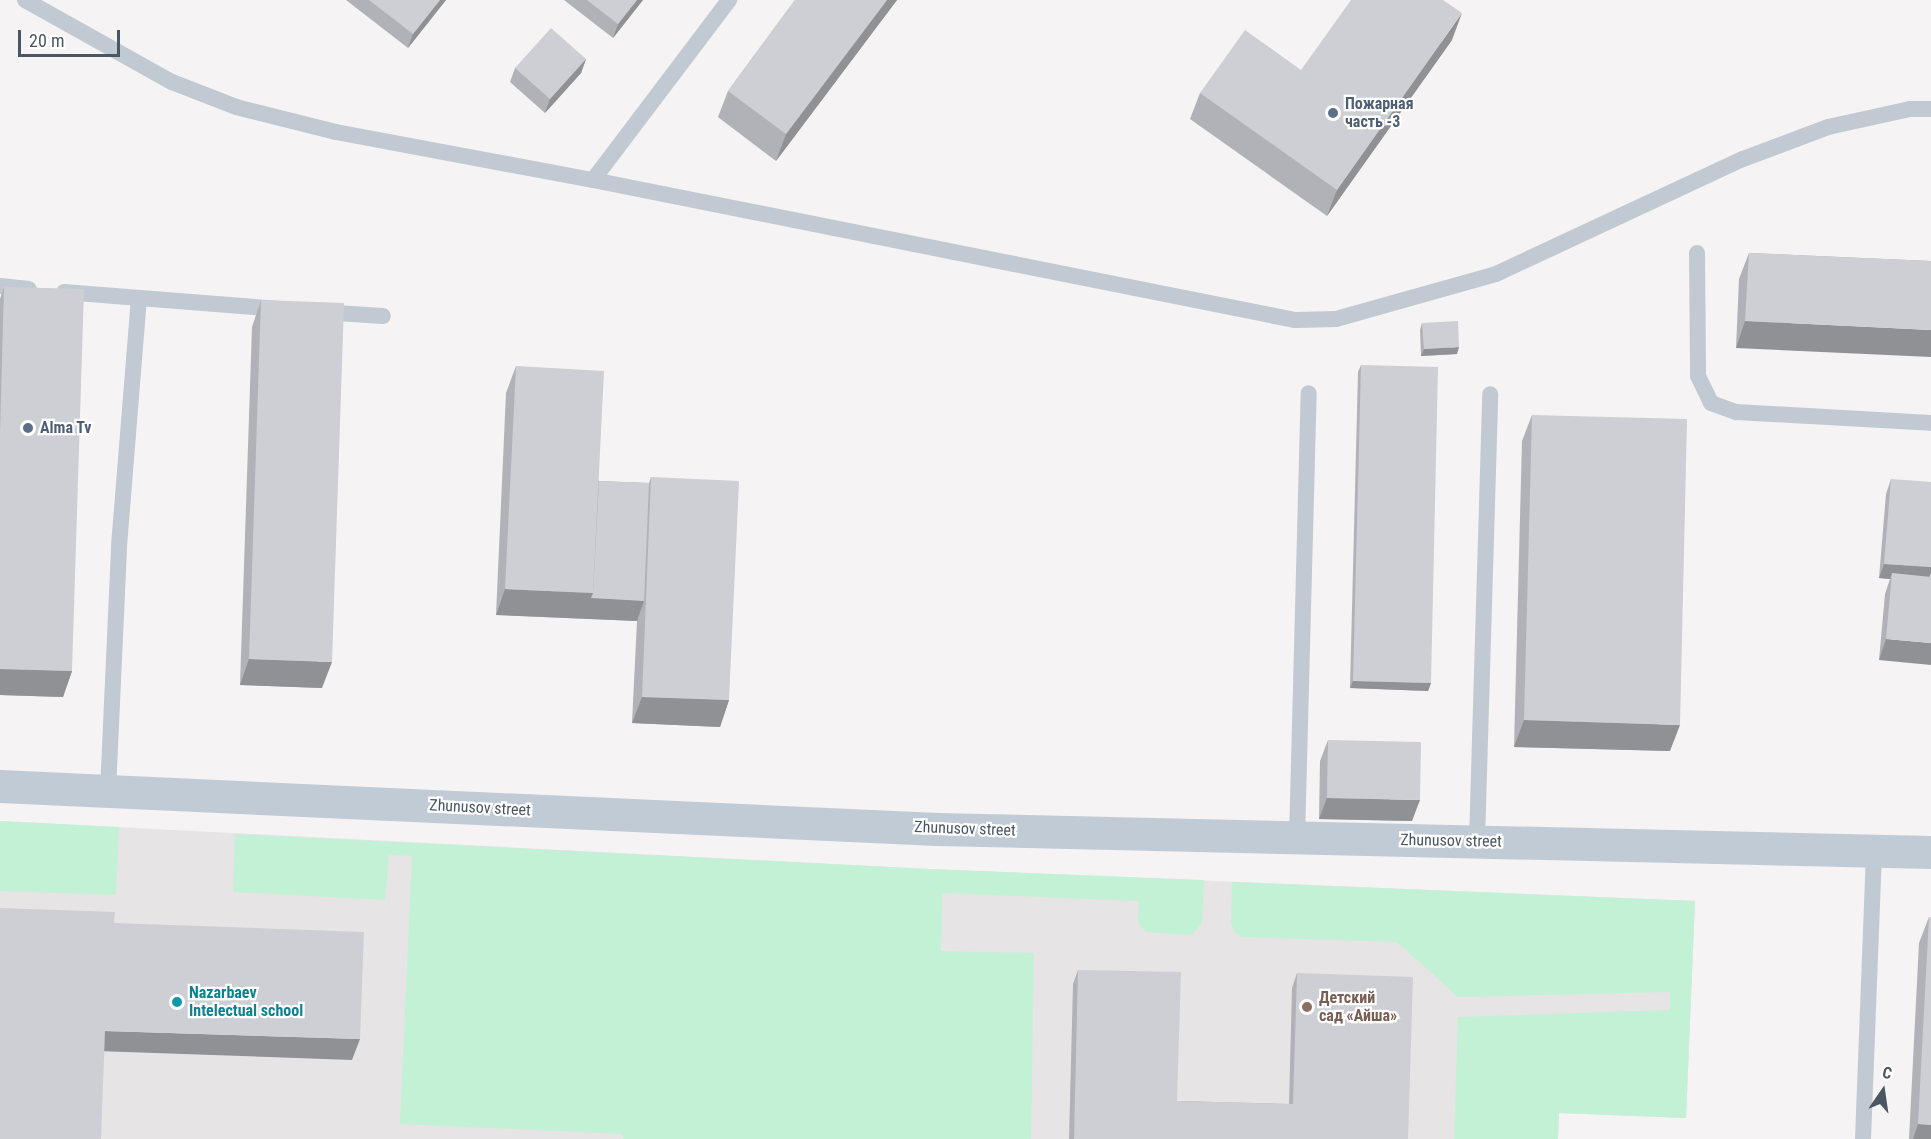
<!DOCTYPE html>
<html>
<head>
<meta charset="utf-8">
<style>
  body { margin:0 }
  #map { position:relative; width:1931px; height:1139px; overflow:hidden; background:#f5f3f3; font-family:"Roboto Condensed",sans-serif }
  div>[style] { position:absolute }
  .education>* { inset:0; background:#e6e4e5 }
  .green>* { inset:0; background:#c3f1d5 }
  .lane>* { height:16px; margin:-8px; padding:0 8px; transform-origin:8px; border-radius:8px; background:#c1cad2 }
  .secondary>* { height:33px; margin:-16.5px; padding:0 16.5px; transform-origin:16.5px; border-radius:16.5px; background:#c1cbd6 }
  .wall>* { inset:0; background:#b0b2b7 }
  .shaded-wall>* { inset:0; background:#909195 }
  .building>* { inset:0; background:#cdcfd5 }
  .dots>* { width:16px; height:16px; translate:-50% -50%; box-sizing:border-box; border:3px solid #fff; border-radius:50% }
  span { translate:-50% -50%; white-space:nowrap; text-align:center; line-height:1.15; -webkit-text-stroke:4.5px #fff; paint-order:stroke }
  .service-label { font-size:16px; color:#4e5e75; font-weight:700 }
  .left { translate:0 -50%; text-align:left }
  .street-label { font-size:16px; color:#4a5661 }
  .culture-label { font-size:16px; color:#0d838f; font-weight:700 }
  .education-label { font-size:16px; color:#785e54; font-weight:700 }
  .north { position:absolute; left:1853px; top:1061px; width:60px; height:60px; -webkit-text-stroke:4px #fff; paint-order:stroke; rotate:13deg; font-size:16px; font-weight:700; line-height:24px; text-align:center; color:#4a5661 }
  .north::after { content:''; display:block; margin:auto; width:21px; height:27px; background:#4a5661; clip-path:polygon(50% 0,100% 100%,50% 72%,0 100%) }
  .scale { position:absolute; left:18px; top:30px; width:102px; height:27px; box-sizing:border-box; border:3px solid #4a5661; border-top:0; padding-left:8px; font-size:18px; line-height:21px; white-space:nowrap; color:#4a5661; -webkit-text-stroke:4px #fff; paint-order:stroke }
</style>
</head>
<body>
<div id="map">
  <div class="education">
    <i style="clip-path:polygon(0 821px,929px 869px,1695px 901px,1686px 1118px,1559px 1113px,1558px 1139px,0 1139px)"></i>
  </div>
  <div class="green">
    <i style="clip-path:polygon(0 821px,119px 827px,116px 895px,0 891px)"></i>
    <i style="clip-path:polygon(235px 834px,929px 869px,1204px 880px,1202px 923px,1192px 935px,1147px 932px,1142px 928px,1138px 921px,1139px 901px,942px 893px,941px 951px,1034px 953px,1031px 1139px,623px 1139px,623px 1134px,400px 1124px,412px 856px,389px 855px,385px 900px,233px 892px)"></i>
    <i style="clip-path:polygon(1232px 882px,1695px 901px,1686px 1118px,1559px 1113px,1558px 1139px,1454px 1139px,1458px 1017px,1670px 1010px,1670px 992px,1458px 997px,1397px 942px,1241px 937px,1234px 931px,1231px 922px)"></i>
  </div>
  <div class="lane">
    <i style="left:25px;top:0;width:168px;rotate:29.2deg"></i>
    <i style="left:172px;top:82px;width:69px;rotate:21.3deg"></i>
    <i style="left:236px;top:107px;width:103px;rotate:14deg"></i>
    <i style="left:336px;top:132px;width:261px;rotate:10.6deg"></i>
    <i style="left:593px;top:180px;width:716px;rotate:11.28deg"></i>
    <i style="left:1295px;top:320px;width:41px;rotate:-1.4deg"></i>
    <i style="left:1336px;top:319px;width:166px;rotate:-15.7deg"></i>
    <i style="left:1496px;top:274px;width:272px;rotate:-25deg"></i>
    <i style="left:1743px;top:159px;width:91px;rotate:-20.6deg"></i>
    <i style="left:1828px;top:127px;width:84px;rotate:-12.4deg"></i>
    <i style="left:1910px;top:109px;width:21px"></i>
    <i style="left:593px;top:180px;width:226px;rotate:-52.9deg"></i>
    <i style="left:1697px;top:253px;width:123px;rotate:89.5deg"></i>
    <i style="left:1698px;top:376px;width:30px;rotate:64deg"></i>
    <i style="left:1711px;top:403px;width:27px;rotate:20deg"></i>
    <i style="left:1736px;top:412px;width:195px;rotate:3.2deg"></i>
    <i style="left:0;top:286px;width:29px;rotate:6deg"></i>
    <i style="left:64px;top:292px;width:217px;rotate:4.5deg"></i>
    <i style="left:321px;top:312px;width:62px;rotate:3.7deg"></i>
    <i style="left:108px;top:791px;width:245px;rotate:-87.4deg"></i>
    <i style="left:119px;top:546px;width:247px;rotate:-85.4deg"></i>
    <i style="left:1297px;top:839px;width:446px;rotate:-88.5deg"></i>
    <i style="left:1477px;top:841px;width:447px;rotate:-88.3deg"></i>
    <i style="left:1863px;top:1139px;width:288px;rotate:-87.8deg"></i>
  </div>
  <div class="secondary">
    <i style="left:0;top:786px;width:938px;rotate:2.63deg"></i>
    <i style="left:937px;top:829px;width:994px;rotate:1.33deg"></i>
  </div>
  <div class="wall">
    <i style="clip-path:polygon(346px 0,446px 0,408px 48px)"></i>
    <i style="clip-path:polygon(564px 0,643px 0,613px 38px)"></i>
    <i style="clip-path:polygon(795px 0,897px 0,776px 161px,718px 117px,728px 91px)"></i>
    <i style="clip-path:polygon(1452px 40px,1327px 216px,1190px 119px,1200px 93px,1301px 70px)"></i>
    <i style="clip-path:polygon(586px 59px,581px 73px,545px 113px,510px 82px,515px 68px)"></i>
    <i style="clip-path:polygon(1749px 253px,1931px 261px,1736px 348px,1739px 279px)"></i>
    <i style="clip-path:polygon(4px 287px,72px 671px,63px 697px,0 695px,0 299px)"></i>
    <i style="clip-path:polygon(261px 300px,322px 688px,240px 685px,252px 327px)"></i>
    <i style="clip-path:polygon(1422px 323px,1457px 354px,1421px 356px,1420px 330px)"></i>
    <i style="clip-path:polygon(1361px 365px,1431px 683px,1428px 691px,1350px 688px,1358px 372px)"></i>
    <i style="clip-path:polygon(516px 366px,599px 481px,649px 483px,651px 477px,729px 700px,720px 727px,632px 723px,637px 621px,496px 615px,506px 393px)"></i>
    <i style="clip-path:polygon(1532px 415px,1670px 751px,1514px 747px,1522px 441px)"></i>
    <i style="clip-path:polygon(1891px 479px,1931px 573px,1879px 660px,1885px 594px,1890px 579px,1879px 578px,1886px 494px)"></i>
    <i style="clip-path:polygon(1328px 740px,1412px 821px,1319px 819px,1320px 761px)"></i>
    <i style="clip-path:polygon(1929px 917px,1931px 1139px,1909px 1139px,1919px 943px)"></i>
    <i style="clip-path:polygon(1078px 970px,1177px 1101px,1289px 1104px,1292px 988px,1297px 973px,1408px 1139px,1069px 1139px,1073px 984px)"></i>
  </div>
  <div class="shaded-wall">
    <i style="clip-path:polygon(440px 0,446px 0,408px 48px,413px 34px)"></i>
    <i style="clip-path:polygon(637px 0,643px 0,613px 38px,618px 24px)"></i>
    <i style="clip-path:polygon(887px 0,897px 0,776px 161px,786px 134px)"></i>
    <i style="clip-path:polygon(1462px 13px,1452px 40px,1327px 216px,1337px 190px)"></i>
    <i style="clip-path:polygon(586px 59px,581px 73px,545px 113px,550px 99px)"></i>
    <i style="clip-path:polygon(1745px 321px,1931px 330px,1931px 357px,1736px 348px)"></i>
    <i style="clip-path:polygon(1459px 347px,1457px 354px,1421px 356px,1424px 349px)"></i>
    <i style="clip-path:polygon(1884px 564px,1931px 567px,1931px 573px,1928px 582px,1892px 573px,1890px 579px,1879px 578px)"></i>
    <i style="clip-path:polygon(505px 589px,593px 593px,644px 601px,637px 621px,496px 615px)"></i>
    <i style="clip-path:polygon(1886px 639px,1931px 643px,1931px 665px,1879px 660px)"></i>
    <i style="clip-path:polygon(249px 659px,332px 662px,322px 688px,240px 685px)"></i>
    <i style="clip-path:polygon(0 669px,72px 671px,63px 697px,0 695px)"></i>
    <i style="clip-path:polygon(1353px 681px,1431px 683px,1428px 691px,1350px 688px)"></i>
    <i style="clip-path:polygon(642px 697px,729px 700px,720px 727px,632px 723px)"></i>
    <i style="clip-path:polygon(1524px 720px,1680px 725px,1670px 751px,1514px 747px)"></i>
    <i style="clip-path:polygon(1327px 798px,1420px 800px,1412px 821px,1319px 819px)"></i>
    <i style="clip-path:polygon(105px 1031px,360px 1039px,352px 1060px,97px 1051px)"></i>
    <i style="clip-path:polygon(1918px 1124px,1931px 1125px,1931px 1139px,1913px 1139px)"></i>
  </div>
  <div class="building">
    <i style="clip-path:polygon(369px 0,440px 0,413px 34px)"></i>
    <i style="clip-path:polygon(587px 0,637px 0,618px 24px)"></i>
    <i style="clip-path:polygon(795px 0,887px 0,786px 134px,728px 91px)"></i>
    <i style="clip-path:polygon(1351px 0,1443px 0,1462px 13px,1337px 190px,1200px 93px,1245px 30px,1301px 70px)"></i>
    <i style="clip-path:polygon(551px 28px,586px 59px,550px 99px,515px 68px)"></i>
    <i style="clip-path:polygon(1749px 253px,1931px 261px,1931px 330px,1745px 321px)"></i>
    <i style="clip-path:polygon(4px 287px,84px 289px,72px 671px,0 669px,0 433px)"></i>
    <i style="clip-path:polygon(261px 300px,344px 303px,332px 662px,249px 659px)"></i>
    <i style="clip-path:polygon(1458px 321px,1459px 347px,1424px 349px,1422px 323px)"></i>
    <i style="clip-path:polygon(1361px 365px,1438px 367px,1431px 683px,1353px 681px)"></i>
    <i style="clip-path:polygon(516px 366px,604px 371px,593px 593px,505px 589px)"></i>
    <i style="clip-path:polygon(1532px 415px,1687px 419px,1680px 725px,1524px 720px)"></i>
    <i style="clip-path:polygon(651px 477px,739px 481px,729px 700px,642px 697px)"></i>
    <i style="clip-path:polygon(1891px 479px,1931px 482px,1931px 567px,1884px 564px)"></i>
    <i style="clip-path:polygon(599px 481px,649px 483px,644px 601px,591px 598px,593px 593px)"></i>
    <i style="clip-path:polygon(1892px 573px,1931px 577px,1931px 643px,1886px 639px)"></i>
    <i style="clip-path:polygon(1328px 740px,1421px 742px,1420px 800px,1327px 798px)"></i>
    <i style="clip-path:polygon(0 908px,115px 912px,114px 923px,364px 932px,360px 1039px,105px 1031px,101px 1139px,0 1139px)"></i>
    <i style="clip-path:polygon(1929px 917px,1931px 917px,1931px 1125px,1918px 1124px)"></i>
    <i style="clip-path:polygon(1078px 970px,1181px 972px,1177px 1101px,1293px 1104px,1297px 973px,1413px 977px,1408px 1139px,1074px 1139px)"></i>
  </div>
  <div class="dots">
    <i style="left:1333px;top:113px;background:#5c6f8a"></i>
    <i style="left:28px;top:428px;background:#5c6f8a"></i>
    <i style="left:177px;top:1002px;background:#0f9aa8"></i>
    <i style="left:1307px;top:1007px;background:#8d6e63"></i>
  </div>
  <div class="service-label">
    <span class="left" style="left:1345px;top:113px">Пожарная<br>часть -3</span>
    <span class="left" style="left:40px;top:428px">Alma Tv</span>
  </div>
  <div class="street-label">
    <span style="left:480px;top:808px;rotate:3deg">Zhunusov street</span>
    <span style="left:965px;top:829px;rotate:2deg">Zhunusov street</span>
    <span style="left:1451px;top:841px;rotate:1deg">Zhunusov street</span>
  </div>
  <div class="culture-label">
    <span class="left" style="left:189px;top:1002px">Nazarbaev<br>Intelectual school</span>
  </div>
  <div class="education-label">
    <span class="left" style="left:1319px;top:1007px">Детский<br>сад «Айша»</span>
  </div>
  <div class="north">С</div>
  <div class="scale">20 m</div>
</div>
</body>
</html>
